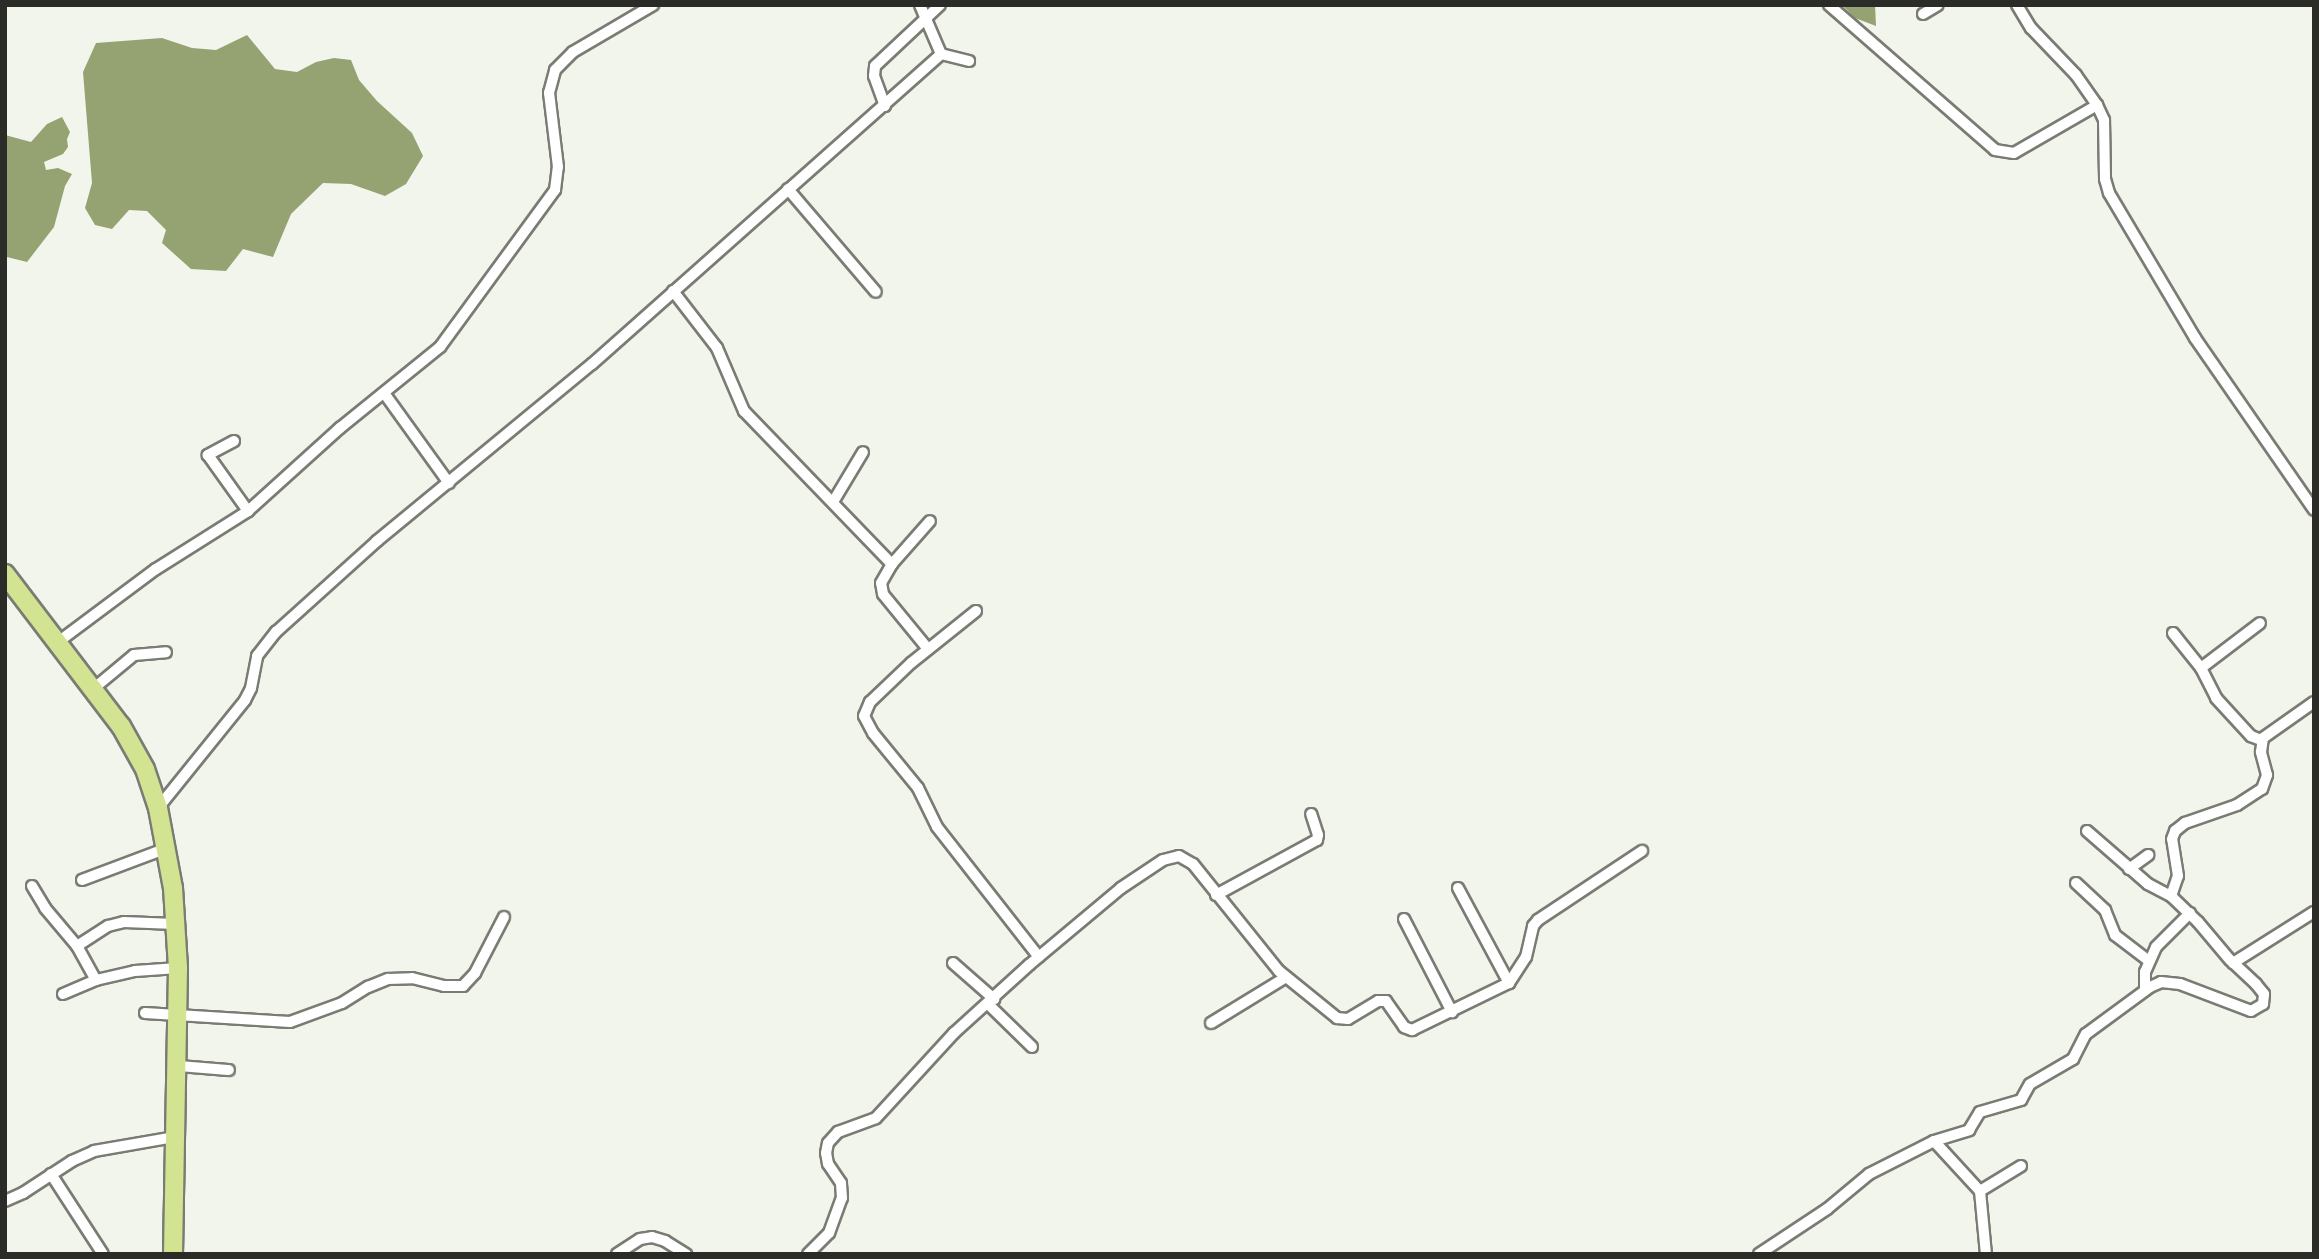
<!DOCTYPE html>
<html>
<head>
<meta charset="utf-8">
<style>
  body { margin:0 }
  #map { position:relative; width:2319px; height:1259px; overflow:hidden; background:#f2f5eb; font-family:Arial,sans-serif }
  div>[style] { position:absolute }
  .water>* { inset:0; background:#95a272 }
  .roads { filter:drop-shadow(2px 0 #7a7c74) drop-shadow(-2px 0 #7a7c74) drop-shadow(0 2px #7a7c74) drop-shadow(0 -2px #7a7c74) }
  .street>* { height:10px; margin:-5px; padding:0 5px; transform-origin:5px; border-radius:5px; background:#fff }
  .primary>* { height:18px; margin:-9px; padding:0 9px; transform-origin:9px; border-radius:9px; background:#d2e392 }
  span { translate:-50% -50%; white-space:nowrap; text-align:center; line-height:1.15; -webkit-text-stroke:7px #fff; paint-order:stroke }
  .frame { position:absolute; inset:0; border:7px solid #2b2c28; pointer-events:none }
</style>
</head>
<body>
<div id="map">
  <div class="water">
    <i style="clip-path:polygon(1842px 5px,1875px 5px,1876px 26px,1855px 18px)"></i>
    <i style="clip-path:polygon(247px 35px,275px 69px,297px 72px,316px 62px,334px 58px,351px 60px,359px 80px,377px 101px,412px 133px,423px 156px,406px 184px,385px 196px,351px 184px,323px 183px,291px 214px,273px 257px,243px 249px,226px 271px,191px 269px,162px 243px,166px 230px,147px 211px,129px 210px,112px 229px,95px 225px,85px 208px,92px 183px,83px 72px,96px 43px,162px 38px,192px 48px,216px 50px)"></i>
    <i style="clip-path:polygon(62px 117px,70px 132px,67px 139px,68px 147px,63px 154px,44px 162px,46px 170px,58px 168px,72px 174px,65px 186px,54px 227px,27px 262px,7px 257px,5px 135px,31px 142px,47px 124px)"></i>
  </div>
  <div class="roads">
    <div class="street">
      <i style="left:920px;top:5px;width:53px;rotate:66.8deg"></i>
      <i style="left:1829px;top:5px;width:220px;rotate:41.1deg"></i>
      <i style="left:1995px;top:150px;width:19px;rotate:9deg"></i>
      <i style="left:2014px;top:153px;width:96px;rotate:-30deg"></i>
      <i style="left:2017px;top:5px;width:27px;rotate:59deg"></i>
      <i style="left:2031px;top:28px;width:65px;rotate:46.2deg"></i>
      <i style="left:2076px;top:75px;width:37px;rotate:55deg"></i>
      <i style="left:2097px;top:105px;width:17px;rotate:65deg"></i>
      <i style="left:2104px;top:120px;width:59px;rotate:89deg"></i>
      <i style="left:2105px;top:179px;width:15px;rotate:74deg"></i>
      <i style="left:2109px;top:193px;width:169px;rotate:59.3deg"></i>
      <i style="left:2195px;top:338px;width:209px;rotate:55.3deg"></i>
      <i style="left:1923px;top:14px;width:17px;rotate:-31deg"></i>
      <i style="left:885px;top:106px;width:32px;rotate:-110deg"></i>
      <i style="left:874px;top:76px;width:10px;rotate:-84deg"></i>
      <i style="left:875px;top:66px;width:89px;rotate:-43.2deg"></i>
      <i style="left:788px;top:189px;width:135px;rotate:49.5deg"></i>
      <i style="left:673px;top:291px;width:72px;rotate:52.3deg"></i>
      <i style="left:717px;top:348px;width:69px;rotate:66.8deg"></i>
      <i style="left:744px;top:411px;width:213px;rotate:46deg"></i>
      <i style="left:384px;top:393px;width:111px;rotate:54.2deg"></i>
      <i style="left:234px;top:441px;width:30px;rotate:152deg"></i>
      <i style="left:208px;top:455px;width:69px;rotate:54.5deg"></i>
      <i style="left:833px;top:502px;width:58px;rotate:-59deg"></i>
      <i style="left:976px;top:611px;width:83px;rotate:141.3deg"></i>
      <i style="left:911px;top:663px;width:57px;rotate:136.4deg"></i>
      <i style="left:870px;top:702px;width:15px;rotate:113deg"></i>
      <i style="left:864px;top:716px;width:19px;rotate:62deg"></i>
      <i style="left:873px;top:733px;width:71px;rotate:50.7deg"></i>
      <i style="left:918px;top:788px;width:43px;rotate:64deg"></i>
      <i style="left:937px;top:827px;width:165px;rotate:51.9deg"></i>
      <i style="left:2173px;top:633px;width:45px;rotate:51.3deg"></i>
      <i style="left:2201px;top:668px;width:34px;rotate:63deg"></i>
      <i style="left:2216px;top:698px;width:52px;rotate:47.4deg"></i>
      <i style="left:2251px;top:736px;width:11px;rotate:22deg"></i>
      <i style="left:58px;top:642px;width:122px;rotate:-36.7deg"></i>
      <i style="left:156px;top:569px;width:109px;rotate:-32.2deg"></i>
      <i style="left:248px;top:511px;width:124px;rotate:-42.1deg"></i>
      <i style="left:340px;top:428px;width:129px;rotate:-39deg"></i>
      <i style="left:440px;top:347px;width:195px;rotate:-53.8deg"></i>
      <i style="left:555px;top:190px;width:23px;rotate:-83deg"></i>
      <i style="left:558px;top:167px;width:75px;rotate:-96.9deg"></i>
      <i style="left:549px;top:93px;width:24px;rotate:-75deg"></i>
      <i style="left:555px;top:70px;width:25px;rotate:-45deg"></i>
      <i style="left:573px;top:52px;width:93px;rotate:-30.4deg"></i>
      <i style="left:928px;top:649px;width:71px;rotate:-129.3deg"></i>
      <i style="left:883px;top:594px;width:11px;rotate:-100deg"></i>
      <i style="left:881px;top:583px;width:22px;rotate:-60deg"></i>
      <i style="left:892px;top:564px;width:57px;rotate:-48.5deg"></i>
      <i style="left:2201px;top:668px;width:74px;rotate:-37.3deg"></i>
      <i style="left:93px;top:689px;width:53px;rotate:-39.7deg"></i>
      <i style="left:134px;top:655px;width:32px;rotate:-5deg"></i>
      <i style="left:158px;top:808px;width:139px;rotate:-51.1deg"></i>
      <i style="left:245px;top:700px;width:13px;rotate:-63deg"></i>
      <i style="left:251px;top:688px;width:33px;rotate:-79deg"></i>
      <i style="left:257px;top:656px;width:31px;rotate:-52deg"></i>
      <i style="left:276px;top:632px;width:136px;rotate:-42deg"></i>
      <i style="left:377px;top:541px;width:278px;rotate:-39.5deg"></i>
      <i style="left:592px;top:364px;width:467px;rotate:-41.6deg"></i>
      <i style="left:941px;top:54px;width:29px;rotate:14deg"></i>
      <i style="left:2087px;top:831px;width:81px;rotate:41deg"></i>
      <i style="left:2148px;top:884px;width:26px;rotate:28deg"></i>
      <i style="left:2129px;top:869px;width:24px;rotate:-36deg"></i>
      <i style="left:82px;top:880px;width:91px;rotate:-20.6deg"></i>
      <i style="left:2076px;top:883px;width:40px;rotate:43deg"></i>
      <i style="left:2105px;top:910px;width:27px;rotate:68deg"></i>
      <i style="left:2115px;top:935px;width:43px;rotate:37.4deg"></i>
      <i style="left:32px;top:886px;width:26px;rotate:59deg"></i>
      <i style="left:45px;top:908px;width:50px;rotate:49.9deg"></i>
      <i style="left:77px;top:946px;width:37px;rotate:-33deg"></i>
      <i style="left:108px;top:926px;width:16px;rotate:-14deg"></i>
      <i style="left:124px;top:922px;width:51px;rotate:2.2deg"></i>
      <i style="left:1458px;top:888px;width:108px;rotate:61.8deg"></i>
      <i style="left:1216px;top:895px;width:115px;rotate:-28.6deg"></i>
      <i style="left:1317px;top:840px;width:5px;rotate:-79deg"></i>
      <i style="left:1318px;top:835px;width:22px;rotate:-108deg"></i>
      <i style="left:1404px;top:919px;width:105px;rotate:62.7deg"></i>
      <i style="left:77px;top:946px;width:39px;rotate:61deg"></i>
      <i style="left:953px;top:963px;width:55px;rotate:41.3deg"></i>
      <i style="left:2233px;top:963px;width:96px;rotate:-32.2deg"></i>
      <i style="left:2145px;top:990px;width:18px;rotate:-90deg"></i>
      <i style="left:2145px;top:972px;width:27px;rotate:-66deg"></i>
      <i style="left:2156px;top:947px;width:48px;rotate:-45deg"></i>
      <i style="left:63px;top:994px;width:36px;rotate:-23deg"></i>
      <i style="left:96px;top:980px;width:40px;rotate:-13deg"></i>
      <i style="left:135px;top:971px;width:43px;rotate:-4deg"></i>
      <i style="left:989px;top:1005px;width:60px;rotate:44.3deg"></i>
      <i style="left:145px;top:1013px;width:145px;rotate:3.6deg"></i>
      <i style="left:290px;top:1022px;width:55px;rotate:-20.1deg"></i>
      <i style="left:342px;top:1003px;width:31px;rotate:-32deg"></i>
      <i style="left:368px;top:987px;width:22px;rotate:-22deg"></i>
      <i style="left:388px;top:979px;width:24px;rotate:-2deg"></i>
      <i style="left:412px;top:978px;width:33px;rotate:14deg"></i>
      <i style="left:444px;top:986px;width:19px"></i>
      <i style="left:463px;top:986px;width:18px;rotate:-47deg"></i>
      <i style="left:475px;top:973px;width:63px;rotate:-62.6deg"></i>
      <i style="left:1211px;top:1023px;width:88px;rotate:-31.5deg"></i>
      <i style="left:178px;top:1066px;width:51px;rotate:4.5deg"></i>
      <i style="left:1934px;top:1141px;width:68px;rotate:47.4deg"></i>
      <i style="left:1980px;top:1191px;width:48px;rotate:-31.4deg"></i>
      <i style="left:51px;top:1174px;width:95px;rotate:57deg"></i>
      <i style="left:1980px;top:1191px;width:63px;rotate:84.6deg"></i>
      <i style="left:5px;top:1201px;width:20px;rotate:-24deg"></i>
      <i style="left:23px;top:1193px;width:59px;rotate:-33.1deg"></i>
      <i style="left:72px;top:1161px;width:24px;rotate:-24deg"></i>
      <i style="left:94px;top:1151px;width:81px;rotate:-9.9deg"></i>
      <i style="left:617px;top:1254px;width:27px;rotate:-33deg"></i>
      <i style="left:640px;top:1239px;width:12px;rotate:-9deg"></i>
      <i style="left:652px;top:1237px;width:14px;rotate:17deg"></i>
      <i style="left:665px;top:1241px;width:25px;rotate:32deg"></i>
      <i style="left:808px;top:1254px;width:30px;rotate:-45deg"></i>
      <i style="left:829px;top:1233px;width:37px;rotate:-70deg"></i>
      <i style="left:842px;top:1198px;width:15px;rotate:-94deg"></i>
      <i style="left:841px;top:1183px;width:23px;rotate:-124deg"></i>
      <i style="left:828px;top:1164px;width:11px;rotate:-100deg"></i>
      <i style="left:826px;top:1153px;width:10px;rotate:-79deg"></i>
      <i style="left:828px;top:1143px;width:15px;rotate:-48deg"></i>
      <i style="left:838px;top:1132px;width:40px;rotate:-20.2deg"></i>
      <i style="left:876px;top:1118px;width:115px;rotate:-47.5deg"></i>
      <i style="left:954px;top:1033px;width:101px;rotate:-42.2deg"></i>
      <i style="left:1029px;top:965px;width:120px;rotate:-39.9deg"></i>
      <i style="left:1121px;top:888px;width:50px;rotate:-33.7deg"></i>
      <i style="left:1163px;top:860px;width:16px;rotate:-14deg"></i>
      <i style="left:1179px;top:856px;width:16px;rotate:30deg"></i>
      <i style="left:1193px;top:864px;width:137px;rotate:51.2deg"></i>
      <i style="left:1279px;top:971px;width:75px;rotate:39deg"></i>
      <i style="left:1337px;top:1018px;width:11px;rotate:5deg"></i>
      <i style="left:1348px;top:1019px;width:35px;rotate:-31deg"></i>
      <i style="left:1378px;top:1001px;width:8px"></i>
      <i style="left:1386px;top:1001px;width:32px;rotate:55deg"></i>
      <i style="left:1404px;top:1027px;width:9px;rotate:21deg"></i>
      <i style="left:1412px;top:1030px;width:108px;rotate:-25.9deg"></i>
      <i style="left:1509px;top:983px;width:31px;rotate:-57deg"></i>
      <i style="left:1526px;top:957px;width:32px;rotate:-77deg"></i>
      <i style="left:1533px;top:926px;width:8px;rotate:-50deg"></i>
      <i style="left:1538px;top:920px;width:125px;rotate:-33.6deg"></i>
      <i style="left:1759px;top:1254px;width:82px;rotate:-33.5deg"></i>
      <i style="left:1827px;top:1209px;width:55px;rotate:-39.8deg"></i>
      <i style="left:1869px;top:1174px;width:73px;rotate:-26.9deg"></i>
      <i style="left:1934px;top:1141px;width:37px;rotate:-17deg"></i>
      <i style="left:1969px;top:1130px;width:21px;rotate:-59deg"></i>
      <i style="left:1980px;top:1112px;width:43px;rotate:-16.3deg"></i>
      <i style="left:2021px;top:1100px;width:18px;rotate:-61deg"></i>
      <i style="left:2030px;top:1084px;width:50px;rotate:-30.2deg"></i>
      <i style="left:2073px;top:1059px;width:28px;rotate:-63deg"></i>
      <i style="left:2086px;top:1034px;width:79px;rotate:-36.3deg"></i>
      <i style="left:2150px;top:987px;width:12px;rotate:-24deg"></i>
      <i style="left:2161px;top:982px;width:19px;rotate:6deg"></i>
      <i style="left:2180px;top:984px;width:76px;rotate:20.8deg"></i>
      <i style="left:2251px;top:1011px;width:14px;rotate:-30deg"></i>
      <i style="left:2263px;top:1004px;width:10px;rotate:-84deg"></i>
      <i style="left:2264px;top:994px;width:13px;rotate:-129deg"></i>
      <i style="left:2256px;top:984px;width:35px;rotate:-137deg"></i>
      <i style="left:2230px;top:960px;width:50px;rotate:-130.1deg"></i>
      <i style="left:2198px;top:922px;width:37px;rotate:-136deg"></i>
      <i style="left:2171px;top:896px;width:21px;rotate:-71deg"></i>
      <i style="left:2178px;top:876px;width:37px;rotate:-99deg"></i>
      <i style="left:2172px;top:839px;width:9px;rotate:-69deg"></i>
      <i style="left:2175px;top:831px;width:13px;rotate:-39deg"></i>
      <i style="left:2185px;top:823px;width:55px;rotate:-19.1deg"></i>
      <i style="left:2237px;top:805px;width:30px;rotate:-33deg"></i>
      <i style="left:2262px;top:789px;width:15px;rotate:-70deg"></i>
      <i style="left:2267px;top:775px;width:24px;rotate:-105deg"></i>
      <i style="left:2261px;top:752px;width:14px;rotate:-82deg"></i>
      <i style="left:2263px;top:738px;width:62px;rotate:-35.2deg"></i>
    </div>
    <div class="primary">
      <i style="left:5px;top:574px;width:191px;rotate:52.7deg"></i>
      <i style="left:121px;top:726px;width:49px;rotate:60.8deg"></i>
      <i style="left:145px;top:769px;width:41px;rotate:71.6deg"></i>
      <i style="left:158px;top:808px;width:81px;rotate:79.4deg"></i>
      <i style="left:173px;top:888px;width:80px;rotate:86.4deg"></i>
      <i style="left:178px;top:968px;width:286px;rotate:91deg"></i>
    </div>
  </div>
  <div class="frame"></div>
</div>
</body>
</html>
